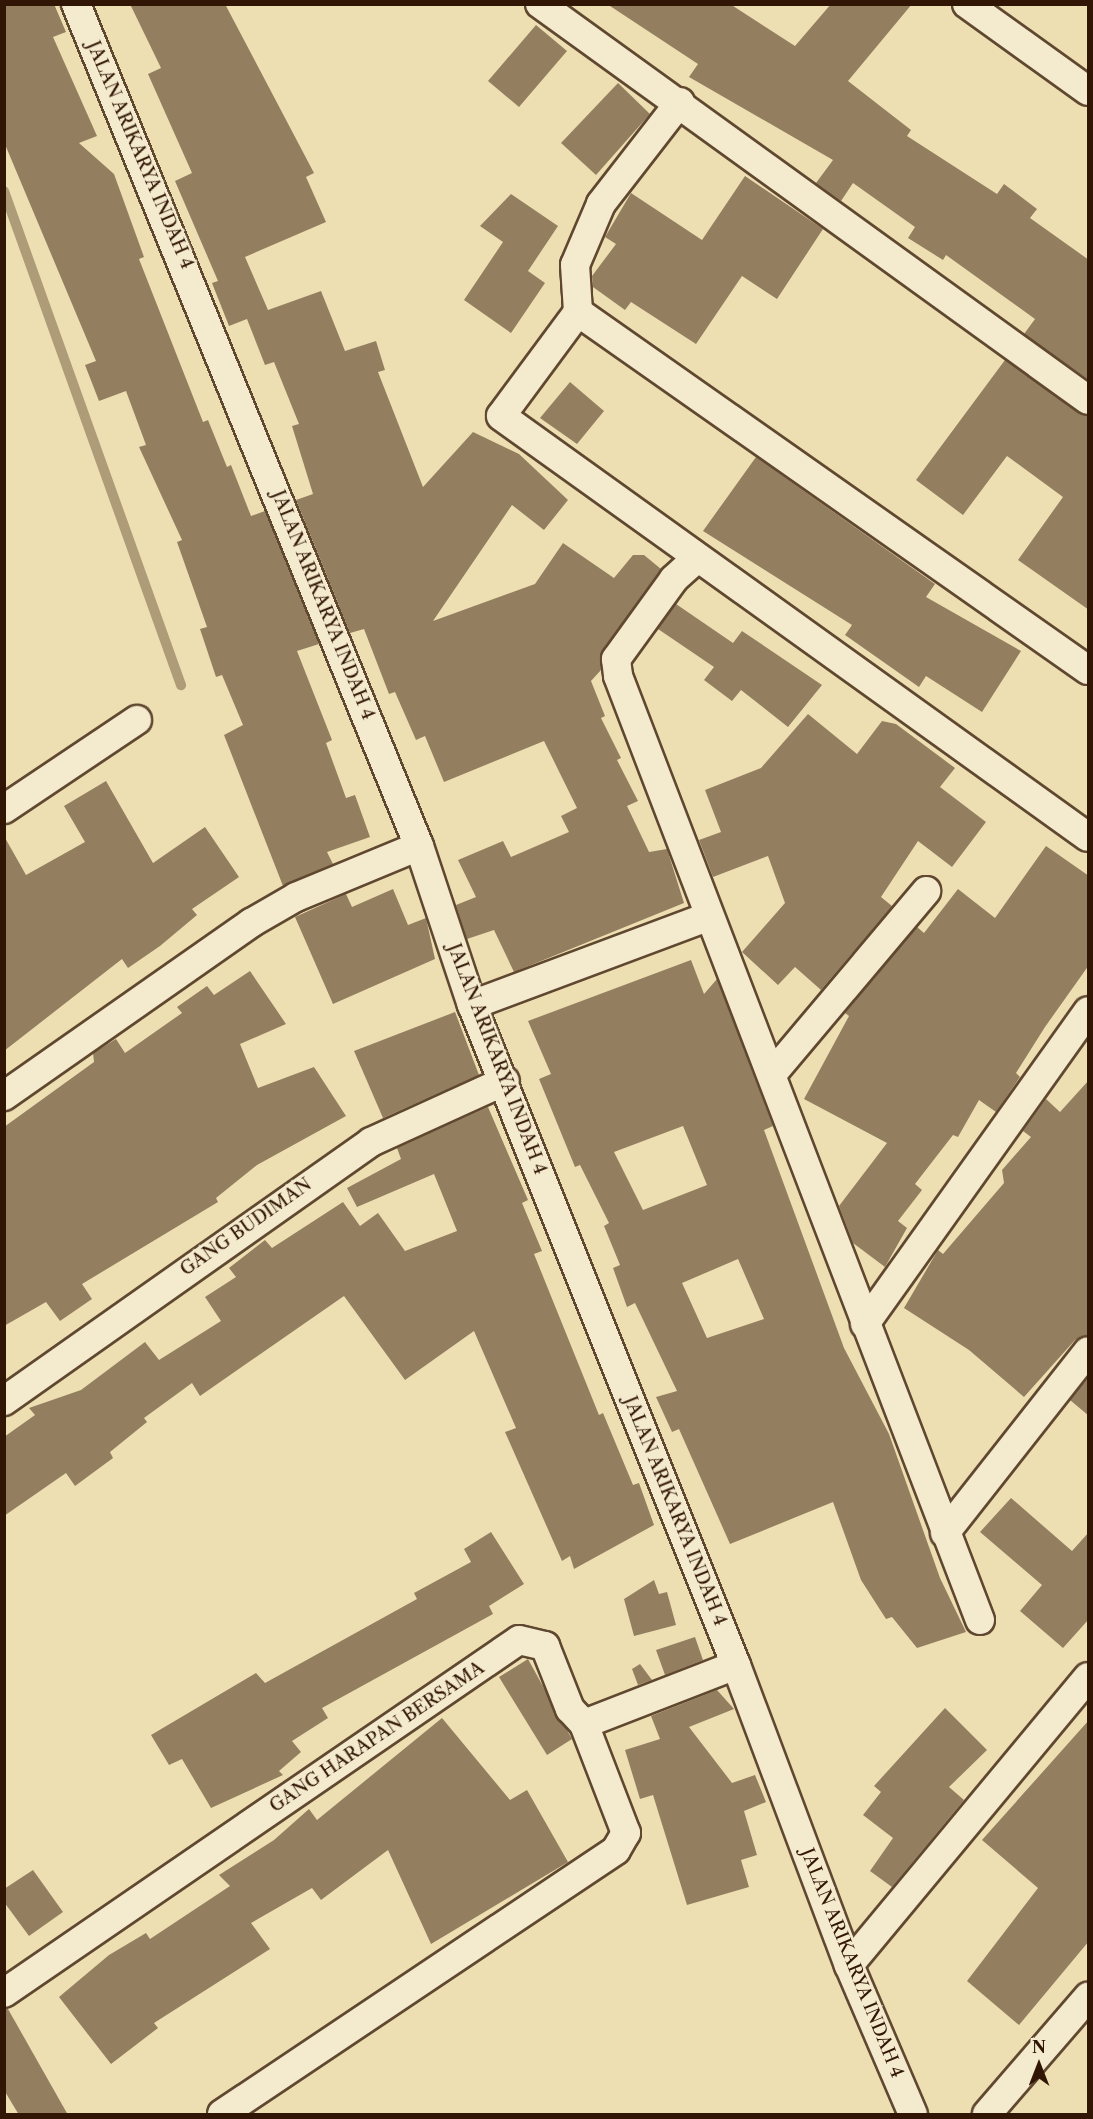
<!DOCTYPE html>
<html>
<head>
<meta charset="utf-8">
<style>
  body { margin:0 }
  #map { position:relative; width:1093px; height:2119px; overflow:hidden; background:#eedfb3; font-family:"Libre Caslon Text",serif }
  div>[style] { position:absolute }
  .stream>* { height:10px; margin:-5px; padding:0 5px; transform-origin:5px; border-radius:5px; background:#ae9b78 }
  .building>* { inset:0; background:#937f5f }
  .roads { filter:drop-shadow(2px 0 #604830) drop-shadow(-2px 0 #604830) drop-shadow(0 2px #604830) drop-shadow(0 -2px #604830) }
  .street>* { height:28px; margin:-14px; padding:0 14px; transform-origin:14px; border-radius:14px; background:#f4eace }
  span { translate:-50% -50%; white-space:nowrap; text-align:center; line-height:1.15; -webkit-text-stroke:4.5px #f4eace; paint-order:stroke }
  .street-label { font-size:18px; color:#311605 }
  .frame { position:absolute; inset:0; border:6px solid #311605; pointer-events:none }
  .north { position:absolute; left:1009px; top:2035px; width:60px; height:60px; -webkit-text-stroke:4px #f4eace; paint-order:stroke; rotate:0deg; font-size:16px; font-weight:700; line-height:24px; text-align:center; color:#311605 }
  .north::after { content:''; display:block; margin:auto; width:21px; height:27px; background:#311605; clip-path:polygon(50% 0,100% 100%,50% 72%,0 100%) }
</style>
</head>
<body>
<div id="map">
  <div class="stream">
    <i style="left:4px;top:191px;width:525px;rotate:70.29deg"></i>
  </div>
  <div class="building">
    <i style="clip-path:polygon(4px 4px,54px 4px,66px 32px,53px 37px,97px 136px,79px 143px,114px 174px,144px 257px,139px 259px,203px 422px,208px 420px,227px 467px,231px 465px,251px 516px,265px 511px,319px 644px,297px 651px,332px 740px,326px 743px,346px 798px,355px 795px,370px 837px,327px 852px,333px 864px,283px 886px,224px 735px,243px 725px,222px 675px,216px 677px,200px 629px,207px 627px,177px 542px,182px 540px,139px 447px,146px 445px,126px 391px,99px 401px,85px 365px,96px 361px,4px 142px)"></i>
    <i style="clip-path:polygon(130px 4px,225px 4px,314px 173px,306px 177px,326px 222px,245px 257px,268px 310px,321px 291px,345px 351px,376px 341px,385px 370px,378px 372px,423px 487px,473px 432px,519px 454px,568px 500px,544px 530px,512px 505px,433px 621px,535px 584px,563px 543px,614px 578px,633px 555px,644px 555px,661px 569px,603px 649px,601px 670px,591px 681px,605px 716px,601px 718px,621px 758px,617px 760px,638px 801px,627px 806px,649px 852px,667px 849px,684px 903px,514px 972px,494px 930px,467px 939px,456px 905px,476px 897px,458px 860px,503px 841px,511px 857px,569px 832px,561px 816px,577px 808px,544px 741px,444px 782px,425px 736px,416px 740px,395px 692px,389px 694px,364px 629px,350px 633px,296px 500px,313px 494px,292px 426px,299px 424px,274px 362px,265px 365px,247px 319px,229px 326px,212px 283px,218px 281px,175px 181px,192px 173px,148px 74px,161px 68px)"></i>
    <i style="clip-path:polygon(607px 4px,730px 4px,795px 46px,831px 4px,912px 4px,848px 81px,911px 130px,907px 136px,997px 194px,1004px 184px,1037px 209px,1030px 218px,1089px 260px,1089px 380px,1024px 334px,1035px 319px,946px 255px,943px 260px,908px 238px,915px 227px,853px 183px,841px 201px,816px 183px,833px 160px,689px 77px,698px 64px)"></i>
    <i style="clip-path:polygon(536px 25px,567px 51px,519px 107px,488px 81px)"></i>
    <i style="clip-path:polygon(618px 83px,650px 114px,596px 175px,561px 143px)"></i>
    <i style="clip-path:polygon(745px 176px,823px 229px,777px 299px,742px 276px,696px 344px,631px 302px,625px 310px,593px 287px,592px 276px,616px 244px,605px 237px,631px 193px,702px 240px)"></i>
    <i style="clip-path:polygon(511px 194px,558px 226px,528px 271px,545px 283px,511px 333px,464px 300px,503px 242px,480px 226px)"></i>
    <i style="clip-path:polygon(1005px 360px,1089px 416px,1089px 610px,1018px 560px,1063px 497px,1007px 456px,963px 515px,916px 480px)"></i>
    <i style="clip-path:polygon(570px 382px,604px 411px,577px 444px,540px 418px)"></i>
    <i style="clip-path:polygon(756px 457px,935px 584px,926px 597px,1021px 651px,982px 712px,926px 676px,919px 687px,845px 635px,852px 625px,703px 531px)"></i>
    <i style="clip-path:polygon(676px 604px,733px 643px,742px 631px,822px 685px,788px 727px,741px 690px,732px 701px,704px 680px,714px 667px,658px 629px)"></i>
    <i style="clip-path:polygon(808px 714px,857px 754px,882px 721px,896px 724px,955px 768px,940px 787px,986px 822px,952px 867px,918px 841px,881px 897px,892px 906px,821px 990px,795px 967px,778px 985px,742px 952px,785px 903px,768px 856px,713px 877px,699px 840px,721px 832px,705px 790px,761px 768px)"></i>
    <i style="clip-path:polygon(106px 781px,153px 863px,205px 827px,239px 877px,192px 909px,197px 915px,160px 946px,128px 968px,122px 959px,4px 1051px,4px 836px,26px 875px,85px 842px,64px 806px)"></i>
    <i style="clip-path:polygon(1046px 846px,1089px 876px,1089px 965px,1045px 1027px,1016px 1073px,1020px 1077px,996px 1112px,979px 1100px,958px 1137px,953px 1135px,915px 1184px,922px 1190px,898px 1221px,907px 1228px,885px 1267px,853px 1243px,839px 1206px,887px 1143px,804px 1099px,849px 1016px,845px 1013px,917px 927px,924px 933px,958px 889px,995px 918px)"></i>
    <i style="clip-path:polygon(393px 889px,408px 925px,426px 918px,435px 959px,333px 1004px,295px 917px,346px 894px,352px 907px)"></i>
    <i style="clip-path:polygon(evenodd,691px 960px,704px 994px,717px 979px,773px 1126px,764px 1130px,844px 1348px,889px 1434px,940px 1578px,966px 1632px,917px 1648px,892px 1617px,886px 1619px,861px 1580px,833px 1502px,730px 1544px,679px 1429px,672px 1432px,656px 1397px,677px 1391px,635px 1303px,627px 1307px,613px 1268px,620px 1265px,604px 1226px,609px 1223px,580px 1165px,575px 1167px,539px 1079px,551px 1074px,528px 1021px,691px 960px,683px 1126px,707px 1185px,643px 1210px,614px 1152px,683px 1126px,691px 960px,738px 1259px,764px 1319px,707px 1338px,682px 1283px,738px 1259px)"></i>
    <i style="clip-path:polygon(250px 971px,286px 1024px,240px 1044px,258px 1088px,314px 1067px,346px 1116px,257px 1165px,216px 1198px,218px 1202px,82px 1284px,92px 1299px,60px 1321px,46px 1302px,4px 1326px,4px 1127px,94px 1062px,93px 1053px,116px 1039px,125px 1053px,182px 1013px,177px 1007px,207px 986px,214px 995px)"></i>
    <i style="clip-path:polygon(455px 1012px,479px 1075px,383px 1118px,354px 1051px)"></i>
    <i style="clip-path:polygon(1089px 1080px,1089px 1335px,1075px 1340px,1024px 1397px,969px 1350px,904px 1308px,938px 1250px,943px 1254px,1004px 1183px,1002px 1170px,1031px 1137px,1023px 1131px,1046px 1099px,1060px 1112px)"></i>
    <i style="clip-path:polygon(488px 1107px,528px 1200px,522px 1203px,542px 1251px,534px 1254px,599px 1415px,603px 1413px,633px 1485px,639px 1483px,654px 1525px,574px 1569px,570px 1556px,562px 1561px,505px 1432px,516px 1428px,474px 1331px,405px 1380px,344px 1296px,200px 1396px,192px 1383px,144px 1418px,147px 1422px,110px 1452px,113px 1458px,75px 1486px,66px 1473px,4px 1516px,4px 1437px,35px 1415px,29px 1408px,81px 1390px,145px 1342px,159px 1360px,221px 1321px,205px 1297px,236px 1277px,229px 1268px,265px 1240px,272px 1248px,343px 1202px,360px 1226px,378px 1213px,405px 1251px,457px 1231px,434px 1174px,357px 1207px,347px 1188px,401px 1159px,397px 1148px)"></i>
    <i style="clip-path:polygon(1089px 1377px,1089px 1416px,1070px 1400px)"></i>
    <i style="clip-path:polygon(1011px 1498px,1072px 1551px,1089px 1532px,1089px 1619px,1063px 1648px,1020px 1611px,1042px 1585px,980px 1532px)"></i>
    <i style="clip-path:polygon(491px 1532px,524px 1584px,489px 1606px,493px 1614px,322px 1708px,328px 1718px,292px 1741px,301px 1752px,279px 1771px,283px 1775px,211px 1808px,182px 1759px,169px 1765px,151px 1735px,256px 1673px,265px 1683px,417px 1599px,414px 1593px,471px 1562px,464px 1549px)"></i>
    <i style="clip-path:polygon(654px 1580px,659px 1594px,667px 1592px,676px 1625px,634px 1636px,624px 1599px)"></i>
    <i style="clip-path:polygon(695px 1637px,703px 1660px,665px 1675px,656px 1650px)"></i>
    <i style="clip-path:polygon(528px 1659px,572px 1739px,547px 1755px,499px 1677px)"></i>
    <i style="clip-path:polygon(640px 1664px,652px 1680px,638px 1685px,632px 1669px)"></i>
    <i style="clip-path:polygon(717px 1690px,734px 1709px,689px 1727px,732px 1783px,755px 1775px,766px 1802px,744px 1811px,757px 1855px,741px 1860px,749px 1887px,687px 1905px,653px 1795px,640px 1799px,625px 1750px,660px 1739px,651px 1716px)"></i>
    <i style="clip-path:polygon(945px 1708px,987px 1750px,949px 1787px,964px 1800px,892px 1887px,870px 1871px,893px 1838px,863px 1815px,881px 1792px,874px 1786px)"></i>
    <i style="clip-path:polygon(442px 1718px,510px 1800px,527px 1790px,568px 1862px,431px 1944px,388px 1850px,321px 1900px,312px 1888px,251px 1923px,270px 1949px,154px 2023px,158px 2028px,111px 2064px,59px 1997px,109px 1955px,146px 1933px,150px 1939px,230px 1886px,219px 1875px,274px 1840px,309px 1809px,317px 1820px)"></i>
    <i style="clip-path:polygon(1089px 1720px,1089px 1941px,1019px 2025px,967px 1981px,1038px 1888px,982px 1840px)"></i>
    <i style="clip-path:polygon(33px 1870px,63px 1912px,29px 1936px,4px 1902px,4px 1889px)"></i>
    <i style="clip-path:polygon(4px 2009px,8px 2009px,68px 2115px,19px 2115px,4px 2090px)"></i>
  </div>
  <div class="roads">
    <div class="street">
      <i style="left:76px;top:4px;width:909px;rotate:67.84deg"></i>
      <i style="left:419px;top:846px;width:168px;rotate:71.6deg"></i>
      <i style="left:472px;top:1005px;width:711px;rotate:68.2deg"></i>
      <i style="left:736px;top:1665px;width:321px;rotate:69.4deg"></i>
      <i style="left:849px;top:1965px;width:162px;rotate:66.8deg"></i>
      <i style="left:540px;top:4px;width:676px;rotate:35.85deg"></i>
      <i style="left:967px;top:4px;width:149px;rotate:35.7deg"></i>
      <i style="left:680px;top:102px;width:129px;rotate:127.8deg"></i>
      <i style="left:601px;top:204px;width:66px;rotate:113.1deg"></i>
      <i style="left:575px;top:265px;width:47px;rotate:86.3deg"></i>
      <i style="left:578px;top:312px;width:129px;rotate:126.5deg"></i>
      <i style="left:501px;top:416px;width:722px;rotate:35.65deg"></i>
      <i style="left:578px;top:312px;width:623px;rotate:35.07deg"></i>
      <i style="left:696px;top:559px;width:30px;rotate:138deg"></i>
      <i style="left:674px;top:579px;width:99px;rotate:125.9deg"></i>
      <i style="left:616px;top:659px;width:17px;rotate:83deg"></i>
      <i style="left:618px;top:676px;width:1011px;rotate:69.02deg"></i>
      <i style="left:4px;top:809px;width:160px;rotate:-33.8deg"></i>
      <i style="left:472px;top:1005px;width:251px;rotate:-20.5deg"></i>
      <i style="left:773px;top:1073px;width:238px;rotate:-49.9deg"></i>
      <i style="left:4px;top:1096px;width:302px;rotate:-35deg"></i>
      <i style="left:251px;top:923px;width:52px;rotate:-30deg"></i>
      <i style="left:296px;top:897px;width:133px;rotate:-22.5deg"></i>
      <i style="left:865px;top:1324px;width:384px;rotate:-54.5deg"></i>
      <i style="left:4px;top:1401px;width:449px;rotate:-35.2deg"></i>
      <i style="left:371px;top:1142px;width:147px;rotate:-24.5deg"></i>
      <i style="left:945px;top:1533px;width:231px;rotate:-51.8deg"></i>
      <i style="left:849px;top:1965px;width:374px;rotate:-50.3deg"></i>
      <i style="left:4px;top:1993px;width:624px;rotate:-34.43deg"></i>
      <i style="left:519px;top:1640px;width:27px;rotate:13deg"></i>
      <i style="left:545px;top:1646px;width:68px;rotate:68.4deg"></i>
      <i style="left:570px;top:1709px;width:21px;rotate:47deg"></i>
      <i style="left:584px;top:1724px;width:163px;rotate:-21.2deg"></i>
      <i style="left:222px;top:2114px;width:474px;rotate:-33.8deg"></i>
      <i style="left:616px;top:1850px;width:20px;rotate:-60deg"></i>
      <i style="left:626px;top:1833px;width:117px;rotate:-111.1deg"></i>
      <i style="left:987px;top:2114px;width:155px;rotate:-49.2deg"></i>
    </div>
  </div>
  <div class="street-label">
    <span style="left:140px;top:155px;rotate:67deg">JALAN ARIKARYA INDAH 4</span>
    <span style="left:323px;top:605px;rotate:68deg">JALAN ARIKARYA INDAH 4</span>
    <span style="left:497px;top:1059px;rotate:69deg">JALAN ARIKARYA INDAH 4</span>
    <span style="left:246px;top:1227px;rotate:-35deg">GANG BUDIMAN</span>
    <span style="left:675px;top:1511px;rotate:68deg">JALAN ARIKARYA INDAH 4</span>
    <span style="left:377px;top:1737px;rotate:-34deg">GANG HARAPAN BERSAMA</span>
    <span style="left:852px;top:1963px;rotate:68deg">JALAN ARIKARYA INDAH 4</span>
  </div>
  <div class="frame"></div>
  <div class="north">N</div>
</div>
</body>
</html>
